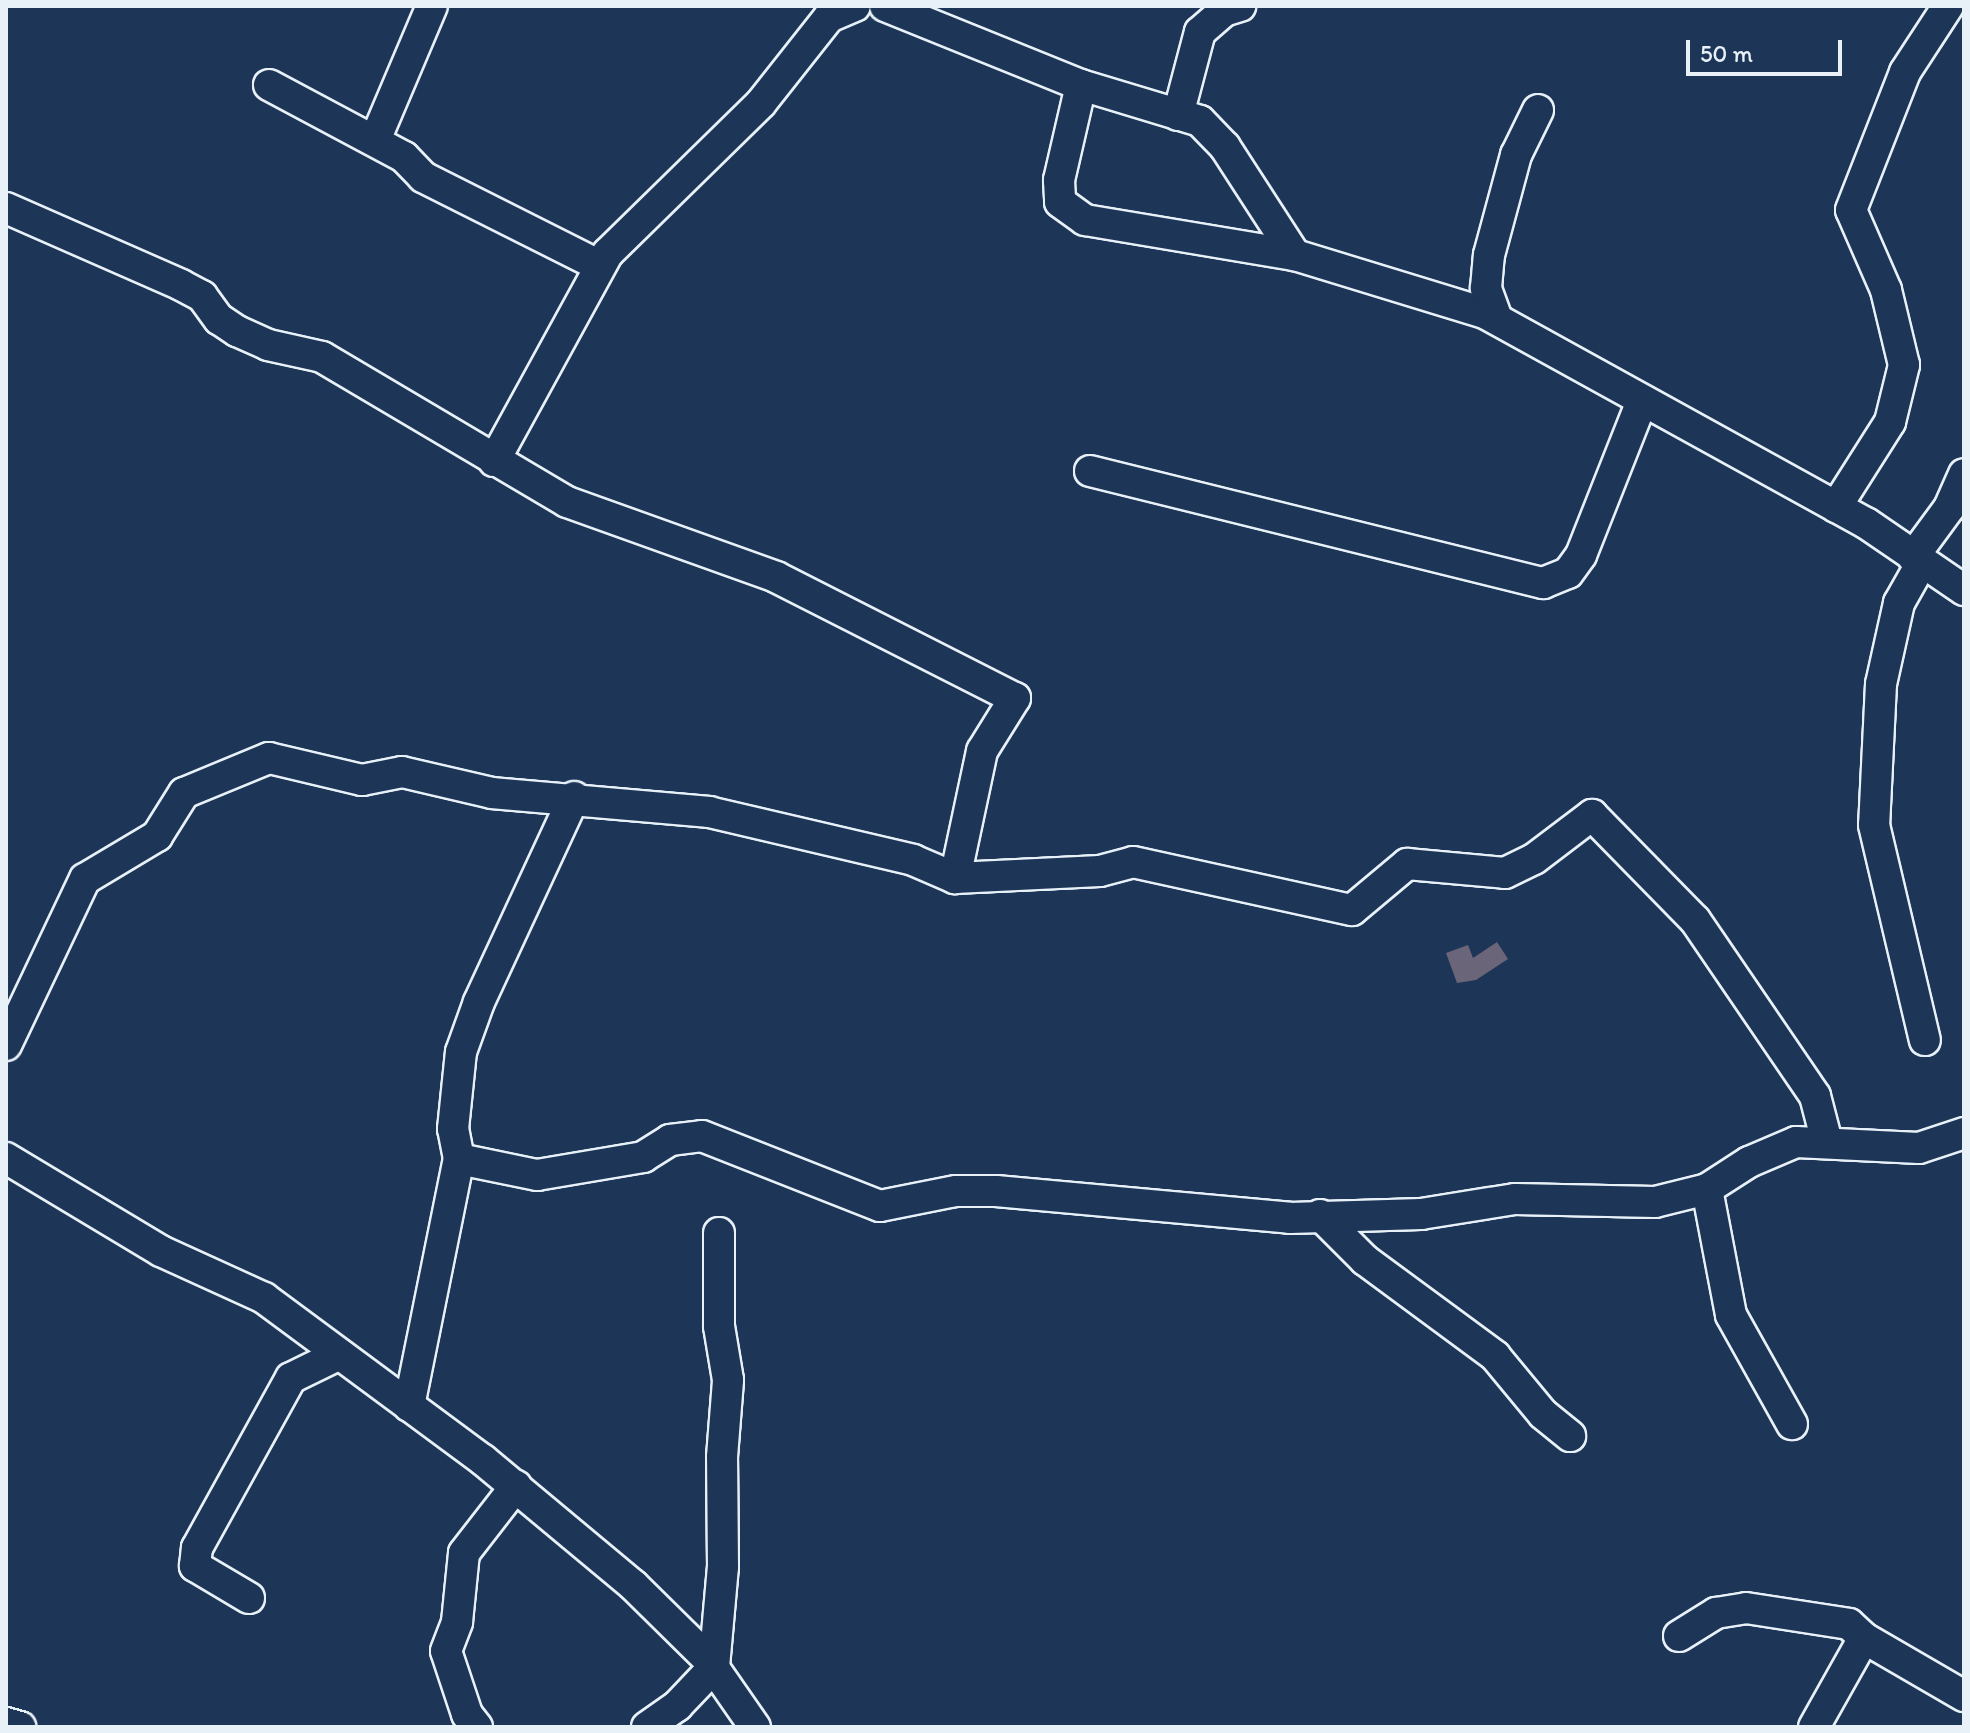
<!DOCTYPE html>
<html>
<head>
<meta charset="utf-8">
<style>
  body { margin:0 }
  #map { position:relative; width:1970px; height:1733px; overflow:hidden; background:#1d3557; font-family:Itim,sans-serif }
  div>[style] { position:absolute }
  .building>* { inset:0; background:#6a6578 }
  .roads { filter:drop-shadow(2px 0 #e8f1f8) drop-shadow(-2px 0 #e8f1f8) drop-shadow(0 2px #e8f1f8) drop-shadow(0 -2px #e8f1f8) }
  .minor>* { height:30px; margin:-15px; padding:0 15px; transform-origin:15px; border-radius:15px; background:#1d3557 }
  span { translate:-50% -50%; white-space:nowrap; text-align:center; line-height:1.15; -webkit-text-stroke:7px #1d3557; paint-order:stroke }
  .frame { position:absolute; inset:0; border:8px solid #e8f1f8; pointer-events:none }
  .scale { position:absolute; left:1686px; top:40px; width:156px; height:36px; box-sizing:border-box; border:4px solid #e8f1f8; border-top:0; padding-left:10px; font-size:24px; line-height:28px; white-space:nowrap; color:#e8f1f8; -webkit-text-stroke:6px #1d3557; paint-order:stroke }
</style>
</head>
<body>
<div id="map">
  <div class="building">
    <i style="clip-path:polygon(1497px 942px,1508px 959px,1476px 980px,1457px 983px,1446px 953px,1468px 945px,1473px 958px)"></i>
  </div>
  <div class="roads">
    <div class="minor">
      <i style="left:885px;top:6px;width:211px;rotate:22deg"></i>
      <i style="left:1081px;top:85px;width:124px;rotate:16.8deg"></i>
      <i style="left:1200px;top:121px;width:36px;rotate:46deg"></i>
      <i style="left:1225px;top:147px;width:129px;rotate:57.1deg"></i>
      <i style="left:1295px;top:255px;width:199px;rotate:17deg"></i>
      <i style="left:1485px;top:313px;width:435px;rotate:28.9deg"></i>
      <i style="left:1866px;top:523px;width:119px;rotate:34.4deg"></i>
      <i style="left:269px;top:85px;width:153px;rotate:28.1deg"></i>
      <i style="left:404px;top:157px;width:28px;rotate:46deg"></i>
      <i style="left:423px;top:177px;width:198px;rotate:26.7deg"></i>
      <i style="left:1081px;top:85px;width:98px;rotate:103deg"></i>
      <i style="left:1059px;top:180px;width:22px;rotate:87deg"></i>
      <i style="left:1060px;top:202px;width:31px;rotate:36deg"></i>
      <i style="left:1085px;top:220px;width:213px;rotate:9.5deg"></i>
      <i style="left:1178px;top:115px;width:86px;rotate:-75.2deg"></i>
      <i style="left:1200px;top:32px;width:32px;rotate:-41deg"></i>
      <i style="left:1224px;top:11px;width:17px;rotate:-17deg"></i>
      <i style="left:375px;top:140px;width:146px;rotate:-67deg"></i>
      <i style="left:6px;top:208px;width:191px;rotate:23.7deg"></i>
      <i style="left:181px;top:285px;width:24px;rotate:28deg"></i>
      <i style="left:202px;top:296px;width:29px;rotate:54deg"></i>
      <i style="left:219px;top:319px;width:22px;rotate:34deg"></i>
      <i style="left:237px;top:331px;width:34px;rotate:24deg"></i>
      <i style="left:268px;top:345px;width:55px;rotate:12.5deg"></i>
      <i style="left:322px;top:357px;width:285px;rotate:30.6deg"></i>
      <i style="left:567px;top:502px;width:222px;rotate:19.7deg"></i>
      <i style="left:776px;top:577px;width:268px;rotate:26.9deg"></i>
      <i style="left:1015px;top:698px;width:62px;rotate:121.9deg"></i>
      <i style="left:982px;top:751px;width:130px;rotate:102deg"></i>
      <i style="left:1497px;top:319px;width:33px;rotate:-110deg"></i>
      <i style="left:1486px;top:288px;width:33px;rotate:-85deg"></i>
      <i style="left:1489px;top:255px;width:104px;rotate:-74.9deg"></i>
      <i style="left:1516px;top:155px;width:50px;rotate:-63.9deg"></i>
      <i style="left:494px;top:461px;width:237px;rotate:-61.3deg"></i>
      <i style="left:608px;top:253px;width:214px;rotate:-44.4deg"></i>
      <i style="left:761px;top:103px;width:110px;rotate:-51.7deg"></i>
      <i style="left:829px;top:17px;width:28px;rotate:-23deg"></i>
      <i style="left:1090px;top:471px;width:467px;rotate:13.9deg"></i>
      <i style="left:1543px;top:583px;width:27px;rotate:-22deg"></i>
      <i style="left:1568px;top:573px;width:22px;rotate:-54deg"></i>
      <i style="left:1581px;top:555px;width:166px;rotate:-68.4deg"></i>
      <i style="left:1836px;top:507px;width:101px;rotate:-57.6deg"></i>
      <i style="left:1890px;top:422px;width:59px;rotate:-76.2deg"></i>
      <i style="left:1904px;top:365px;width:77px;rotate:-103.5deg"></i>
      <i style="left:1886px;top:290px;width:87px;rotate:-113.6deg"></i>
      <i style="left:1851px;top:210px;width:148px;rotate:-68.6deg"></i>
      <i style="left:1905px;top:72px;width:79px;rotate:-56.9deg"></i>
      <i style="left:1913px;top:557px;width:61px;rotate:-53.7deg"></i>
      <i style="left:1949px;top:508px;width:37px;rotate:-66deg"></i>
      <i style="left:1921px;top:564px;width:45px;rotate:119.4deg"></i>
      <i style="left:1899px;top:603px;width:83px;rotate:102.5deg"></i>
      <i style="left:1881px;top:684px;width:141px;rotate:92.8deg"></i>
      <i style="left:1874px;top:825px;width:221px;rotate:76.7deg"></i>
      <i style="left:6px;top:1045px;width:184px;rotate:-64.6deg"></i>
      <i style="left:85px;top:879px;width:84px;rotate:-30.8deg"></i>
      <i style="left:157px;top:836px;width:51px;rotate:-57.9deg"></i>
      <i style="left:184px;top:793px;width:92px;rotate:-22.4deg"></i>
      <i style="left:269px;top:758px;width:96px;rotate:13.3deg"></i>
      <i style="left:362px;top:780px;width:41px;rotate:-11.3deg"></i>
      <i style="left:402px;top:772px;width:92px;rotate:13.1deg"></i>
      <i style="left:492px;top:793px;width:218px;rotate:5deg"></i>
      <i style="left:709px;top:812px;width:210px;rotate:13.2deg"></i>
      <i style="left:913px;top:860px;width:46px;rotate:23.2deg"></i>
      <i style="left:955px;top:878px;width:145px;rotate:-2.8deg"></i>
      <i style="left:1100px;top:871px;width:34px;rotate:-15deg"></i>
      <i style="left:1133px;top:862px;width:224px;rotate:12.4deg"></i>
      <i style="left:1352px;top:910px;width:72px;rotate:-39.9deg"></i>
      <i style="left:1407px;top:864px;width:98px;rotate:5.2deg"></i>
      <i style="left:1505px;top:873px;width:32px;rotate:-26deg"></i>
      <i style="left:1534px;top:859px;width:73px;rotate:-37.2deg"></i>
      <i style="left:1592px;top:815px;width:147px;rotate:45.6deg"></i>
      <i style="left:1695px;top:920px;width:213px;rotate:55.7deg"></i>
      <i style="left:1815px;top:1096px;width:48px;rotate:75.4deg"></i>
      <i style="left:6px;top:1158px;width:181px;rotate:31deg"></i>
      <i style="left:161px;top:1251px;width:113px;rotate:24.5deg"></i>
      <i style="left:264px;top:1298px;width:272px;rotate:36.5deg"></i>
      <i style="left:483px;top:1460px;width:195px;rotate:39.8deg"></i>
      <i style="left:633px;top:1585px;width:104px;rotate:44.6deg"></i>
      <i style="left:707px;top:1658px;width:84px;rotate:55.2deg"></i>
      <i style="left:459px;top:1159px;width:80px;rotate:11.6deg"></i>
      <i style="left:537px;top:1175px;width:108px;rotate:-9.6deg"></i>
      <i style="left:643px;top:1157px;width:32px;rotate:-32deg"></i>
      <i style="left:670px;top:1140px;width:32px;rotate:-7deg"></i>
      <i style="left:702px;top:1136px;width:191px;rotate:21.5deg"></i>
      <i style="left:880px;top:1206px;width:77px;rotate:-11.2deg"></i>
      <i style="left:956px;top:1191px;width:40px"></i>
      <i style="left:996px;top:1191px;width:295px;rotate:5.2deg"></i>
      <i style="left:1290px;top:1218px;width:131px;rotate:-1.7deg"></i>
      <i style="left:1421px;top:1214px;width:95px;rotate:-9.1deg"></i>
      <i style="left:1515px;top:1199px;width:140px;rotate:1.2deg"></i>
      <i style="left:1655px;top:1202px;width:54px;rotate:-14deg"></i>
      <i style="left:1707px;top:1189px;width:50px;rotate:-32.7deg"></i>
      <i style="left:1749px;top:1162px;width:51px;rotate:-23.1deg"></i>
      <i style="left:1796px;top:1142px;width:123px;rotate:2.8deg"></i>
      <i style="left:1919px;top:1148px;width:47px;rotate:-18.4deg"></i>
      <i style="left:1707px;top:1189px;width:128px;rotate:79.2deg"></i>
      <i style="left:1731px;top:1315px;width:125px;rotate:60.8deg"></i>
      <i style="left:1320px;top:1215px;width:64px;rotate:45deg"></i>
      <i style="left:1365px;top:1260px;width:162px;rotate:36.4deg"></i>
      <i style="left:1495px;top:1356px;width:75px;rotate:50.4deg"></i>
      <i style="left:1543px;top:1414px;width:35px;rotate:39deg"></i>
      <i style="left:409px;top:1406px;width:252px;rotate:-78.6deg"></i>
      <i style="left:459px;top:1159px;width:31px;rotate:-101deg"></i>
      <i style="left:453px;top:1129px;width:77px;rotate:-84.1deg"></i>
      <i style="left:461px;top:1052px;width:53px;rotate:-70.2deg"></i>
      <i style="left:479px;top:1002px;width:226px;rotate:-65.1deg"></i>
      <i style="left:249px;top:1598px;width:63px;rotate:-149.3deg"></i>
      <i style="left:195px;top:1566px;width:18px;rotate:-84deg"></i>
      <i style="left:197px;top:1548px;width:194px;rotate:-61.1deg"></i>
      <i style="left:291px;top:1378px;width:52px;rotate:-26.1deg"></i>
      <i style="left:1679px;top:1636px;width:44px;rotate:-31.9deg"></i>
      <i style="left:1716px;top:1613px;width:30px;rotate:-9deg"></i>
      <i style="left:1746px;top:1608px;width:104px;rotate:8.8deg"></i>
      <i style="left:1849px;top:1624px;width:21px;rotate:43deg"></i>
      <i style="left:6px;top:1723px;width:15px;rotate:16deg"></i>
      <i style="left:477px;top:1727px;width:16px;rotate:-128deg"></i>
      <i style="left:467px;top:1714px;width:66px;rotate:-108.4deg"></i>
      <i style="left:446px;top:1651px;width:31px;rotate:-69deg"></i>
      <i style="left:457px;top:1622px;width:69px;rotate:-84.2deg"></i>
      <i style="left:464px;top:1553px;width:85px;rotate:-52.2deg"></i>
      <i style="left:647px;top:1727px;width:37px;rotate:-35deg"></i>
      <i style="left:677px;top:1706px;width:54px;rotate:-46.5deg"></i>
      <i style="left:714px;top:1667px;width:100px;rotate:-84.9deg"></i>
      <i style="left:723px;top:1567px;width:110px;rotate:-90.5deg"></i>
      <i style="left:722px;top:1457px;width:77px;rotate:-85.5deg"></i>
      <i style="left:728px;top:1380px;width:55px;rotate:-99.5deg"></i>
      <i style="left:719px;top:1326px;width:93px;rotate:-90deg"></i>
      <i style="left:1814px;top:1727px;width:102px;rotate:-60.7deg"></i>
      <i style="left:1864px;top:1638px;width:116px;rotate:30.1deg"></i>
    </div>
  </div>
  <div class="frame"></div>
  <div class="scale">50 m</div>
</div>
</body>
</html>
